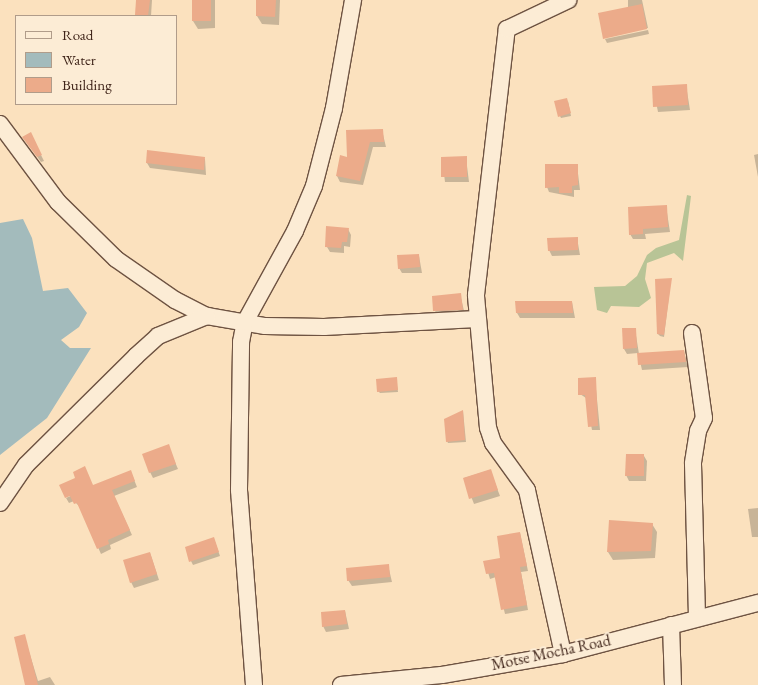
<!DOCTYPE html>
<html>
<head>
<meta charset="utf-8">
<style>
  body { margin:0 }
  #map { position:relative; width:758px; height:685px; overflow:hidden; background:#fbe1be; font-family:"EB Garamond",serif }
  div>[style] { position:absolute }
  .green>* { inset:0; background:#b8c496 }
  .water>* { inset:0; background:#a3bbbc }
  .shadow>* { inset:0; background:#0003 }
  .building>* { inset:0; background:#ecab8a }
  .roads { filter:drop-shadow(1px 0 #6e5342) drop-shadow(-1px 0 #6e5342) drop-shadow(0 1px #6e5342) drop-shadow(0 -1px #6e5342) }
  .minor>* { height:16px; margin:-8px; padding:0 8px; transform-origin:8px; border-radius:8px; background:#fcecd5 }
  span { translate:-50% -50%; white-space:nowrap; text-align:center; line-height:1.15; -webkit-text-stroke:4px #fcecd5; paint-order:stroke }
  .street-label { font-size:16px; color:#3f2419 }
  .legend { position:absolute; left:15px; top:15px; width:162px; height:90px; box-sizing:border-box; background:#fcecd5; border:1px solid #b09c8a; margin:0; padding:6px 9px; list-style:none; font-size:15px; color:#3f2419 }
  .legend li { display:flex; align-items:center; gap:10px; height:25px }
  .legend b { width:25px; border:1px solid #b09c8a }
</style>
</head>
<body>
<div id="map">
  <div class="green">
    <i style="clip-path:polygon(687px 195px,691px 196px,683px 261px,674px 253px,647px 263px,645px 279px,651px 298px,639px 307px,611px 306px,607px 313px,597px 310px,594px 287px,625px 286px,637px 276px,647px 255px,656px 248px,679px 240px)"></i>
  </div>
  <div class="water">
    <i style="clip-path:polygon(23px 219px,32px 238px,43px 291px,68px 288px,87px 313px,79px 327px,61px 340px,70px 348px,91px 348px,47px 418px,0 455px,0 223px)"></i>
  </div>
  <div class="shadow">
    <i style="clip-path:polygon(138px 0,152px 0,151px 16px,137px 16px)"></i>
    <i style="clip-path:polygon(193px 0,215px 0,215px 28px,198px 29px,193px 21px)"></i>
    <i style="clip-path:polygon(257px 0,280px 0,279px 25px,262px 24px,257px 16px)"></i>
    <i style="clip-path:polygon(628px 0,642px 0,648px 28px,604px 37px,628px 8px)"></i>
    <i style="clip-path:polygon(648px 30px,649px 34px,607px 43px,605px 39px)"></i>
    <i style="clip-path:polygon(686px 85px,690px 110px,658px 112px,653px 87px)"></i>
    <i style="clip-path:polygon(568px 101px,571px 116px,561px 118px,560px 116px)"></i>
    <i style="clip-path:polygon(382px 130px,386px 147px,373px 147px,363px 185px,340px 182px,337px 176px,348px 158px)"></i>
    <i style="clip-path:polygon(33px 139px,44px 161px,41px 162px,27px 142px)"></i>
    <i style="clip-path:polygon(758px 154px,758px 177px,754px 155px)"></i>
    <i style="clip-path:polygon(442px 158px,466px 158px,469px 182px,445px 182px)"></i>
    <i style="clip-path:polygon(205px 159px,206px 175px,150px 168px,147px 163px)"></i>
    <i style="clip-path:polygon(577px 165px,580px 190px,574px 190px,574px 197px,549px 192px,547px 187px)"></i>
    <i style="clip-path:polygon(666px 206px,670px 232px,645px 234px,646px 239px,633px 239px,630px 234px)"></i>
    <i style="clip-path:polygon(348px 229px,351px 235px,350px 247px,344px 246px,344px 253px,330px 252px,327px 247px)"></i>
    <i style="clip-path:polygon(577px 238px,580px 255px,552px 256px,549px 250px)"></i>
    <i style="clip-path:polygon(419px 256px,422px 273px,402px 273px,399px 268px)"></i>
    <i style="clip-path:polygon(671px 279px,664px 337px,660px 336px,658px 334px)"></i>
    <i style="clip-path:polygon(460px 294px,465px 315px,438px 316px,435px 311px)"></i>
    <i style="clip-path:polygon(572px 302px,575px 318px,520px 318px,517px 313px)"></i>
    <i style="clip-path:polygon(635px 329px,639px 354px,684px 351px,688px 367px,642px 370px,638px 353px,627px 354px,624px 349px)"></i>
    <i style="clip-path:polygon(396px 379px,398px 392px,380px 393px,378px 391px)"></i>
    <i style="clip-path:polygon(595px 379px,600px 430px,592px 430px,586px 398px,580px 394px)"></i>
    <i style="clip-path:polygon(463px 411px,466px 442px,448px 443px,447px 441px)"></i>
    <i style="clip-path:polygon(168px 446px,178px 469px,153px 478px,150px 472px)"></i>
    <i style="clip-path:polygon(644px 456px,647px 461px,646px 481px,629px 481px,626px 475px)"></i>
    <i style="clip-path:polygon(490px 470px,500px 496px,474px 504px,464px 478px)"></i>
    <i style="clip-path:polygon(133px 477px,137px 487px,114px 496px,132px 535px,110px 545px,111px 549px,101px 554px,80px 507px,74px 501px,69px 503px,66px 498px,93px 486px)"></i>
    <i style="clip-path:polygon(758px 508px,758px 537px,752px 537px,748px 509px)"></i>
    <i style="clip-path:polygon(652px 524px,657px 532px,655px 558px,613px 560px,608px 552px)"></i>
    <i style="clip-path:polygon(520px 533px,528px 571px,521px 572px,528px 610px,505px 614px,496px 577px,490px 579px,485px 562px,502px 559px)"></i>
    <i style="clip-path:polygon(215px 542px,220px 556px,193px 565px,191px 561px)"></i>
    <i style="clip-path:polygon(150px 553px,159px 580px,134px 588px,131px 582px)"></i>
    <i style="clip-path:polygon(388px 565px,392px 582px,352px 586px,348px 580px)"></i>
    <i style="clip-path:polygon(345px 611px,349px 629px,326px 632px,323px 626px)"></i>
    <i style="clip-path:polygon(24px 635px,38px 681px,50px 677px,55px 685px,26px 685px)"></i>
  </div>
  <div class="building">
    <i style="clip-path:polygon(136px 0,150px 0,148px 16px,135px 15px)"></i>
    <i style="clip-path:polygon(192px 0,211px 0,211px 21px,192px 21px)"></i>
    <i style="clip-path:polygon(256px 0,276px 0,275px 17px,256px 16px)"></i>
    <i style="clip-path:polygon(642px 4px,647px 29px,603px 39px,598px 13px)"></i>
    <i style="clip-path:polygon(687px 84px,688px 105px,653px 107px,652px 86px)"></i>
    <i style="clip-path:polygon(567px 98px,571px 113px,558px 117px,554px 101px)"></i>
    <i style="clip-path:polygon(383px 129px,384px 142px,370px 142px,360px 181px,336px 176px,340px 155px,347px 157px,346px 130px)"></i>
    <i style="clip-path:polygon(31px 132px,42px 155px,37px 157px,22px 137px)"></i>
    <i style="clip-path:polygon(147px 150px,205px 157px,204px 170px,146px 163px)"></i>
    <i style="clip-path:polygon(467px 156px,467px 177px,441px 177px,441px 157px)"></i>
    <i style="clip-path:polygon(545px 164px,578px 164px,578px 185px,572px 186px,572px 193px,559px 193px,559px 187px,545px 188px)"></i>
    <i style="clip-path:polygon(667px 205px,668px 227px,643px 229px,643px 234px,629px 235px,628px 207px)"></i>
    <i style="clip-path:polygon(326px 226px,349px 228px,347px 242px,342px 242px,341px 248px,325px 247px)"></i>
    <i style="clip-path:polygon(578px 237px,578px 250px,548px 251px,547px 238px)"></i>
    <i style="clip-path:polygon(419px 254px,420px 267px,398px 269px,397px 255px)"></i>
    <i style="clip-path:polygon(672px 278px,664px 335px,657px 334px,655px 279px)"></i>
    <i style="clip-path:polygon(461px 293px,463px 310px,433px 311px,432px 296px)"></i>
    <i style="clip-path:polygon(515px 301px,572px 301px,573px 313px,516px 313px)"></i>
    <i style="clip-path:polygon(622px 328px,636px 328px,637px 348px,623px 349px)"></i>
    <i style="clip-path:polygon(684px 350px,686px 362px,638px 365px,637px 353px)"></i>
    <i style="clip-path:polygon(397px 377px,398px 390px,377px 392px,376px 379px)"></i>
    <i style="clip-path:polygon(596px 377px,598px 426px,588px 427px,585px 395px,578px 395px,578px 378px)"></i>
    <i style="clip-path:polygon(463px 410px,465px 440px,446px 442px,444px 419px)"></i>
    <i style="clip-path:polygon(169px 444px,176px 464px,149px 473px,142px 454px)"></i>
    <i style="clip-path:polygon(626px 454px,644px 454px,644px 476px,625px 476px)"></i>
    <i style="clip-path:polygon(85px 466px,93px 485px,131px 470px,135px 481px,112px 490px,130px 530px,108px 540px,109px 544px,97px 549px,77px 503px,74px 504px,70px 496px,65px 498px,59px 485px,75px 478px,73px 472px)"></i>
    <i style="clip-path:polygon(491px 469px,498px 490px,469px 499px,463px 478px)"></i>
    <i style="clip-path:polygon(609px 520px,653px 523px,651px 551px,607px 552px)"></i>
    <i style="clip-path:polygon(520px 532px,527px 566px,520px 567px,527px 605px,501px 610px,494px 573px,486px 574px,483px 561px,500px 558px,497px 536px)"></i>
    <i style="clip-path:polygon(214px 537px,219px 552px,189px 562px,185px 547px)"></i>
    <i style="clip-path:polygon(150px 552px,157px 574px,130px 583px,123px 560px)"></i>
    <i style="clip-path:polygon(389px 564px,390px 577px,347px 581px,346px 568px)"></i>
    <i style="clip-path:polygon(345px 610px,347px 624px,322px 627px,321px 612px)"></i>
    <i style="clip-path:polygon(25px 634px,38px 685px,25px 685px,14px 637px)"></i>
  </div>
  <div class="roads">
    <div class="minor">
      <i style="left:0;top:124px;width:97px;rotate:53.4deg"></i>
      <i style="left:58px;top:202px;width:81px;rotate:44.5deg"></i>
      <i style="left:116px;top:259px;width:72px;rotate:34.8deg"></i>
      <i style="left:175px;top:300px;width:36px;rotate:27deg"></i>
      <i style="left:207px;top:316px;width:59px;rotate:9.8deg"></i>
      <i style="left:265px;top:326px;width:59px;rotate:1deg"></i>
      <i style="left:324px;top:327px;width:153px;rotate:-3deg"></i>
      <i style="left:692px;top:333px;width:86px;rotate:82deg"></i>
      <i style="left:704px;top:418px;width:14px;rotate:115deg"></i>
      <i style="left:698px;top:431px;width:33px;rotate:99deg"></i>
      <i style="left:693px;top:464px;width:154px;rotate:88.5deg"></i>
      <i style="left:0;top:503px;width:46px;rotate:-55.6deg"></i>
      <i style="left:26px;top:465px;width:155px;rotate:-44.7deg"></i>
      <i style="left:136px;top:356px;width:30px;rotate:-42deg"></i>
      <i style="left:158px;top:336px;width:53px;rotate:-22.2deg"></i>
      <i style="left:671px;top:625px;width:60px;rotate:88.1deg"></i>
      <i style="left:563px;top:654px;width:168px;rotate:-102.4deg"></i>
      <i style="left:527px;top:490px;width:58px;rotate:-125.9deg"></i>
      <i style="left:493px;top:443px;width:16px;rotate:-108deg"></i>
      <i style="left:488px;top:428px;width:134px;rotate:-95.2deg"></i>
      <i style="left:476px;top:295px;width:268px;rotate:-83.4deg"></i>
      <i style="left:507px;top:29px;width:68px;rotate:-25.4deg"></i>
      <i style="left:254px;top:685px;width:196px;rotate:-94.4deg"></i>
      <i style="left:239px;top:490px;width:148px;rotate:-89.2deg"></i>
      <i style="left:241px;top:342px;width:20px;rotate:-79deg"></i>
      <i style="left:245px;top:322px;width:104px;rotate:-61.2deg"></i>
      <i style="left:295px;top:231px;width:49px;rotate:-67.1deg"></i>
      <i style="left:314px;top:186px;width:81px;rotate:-75.6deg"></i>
      <i style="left:334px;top:108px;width:110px;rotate:-80deg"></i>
      <i style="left:341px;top:685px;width:101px;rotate:-5.7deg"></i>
      <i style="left:442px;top:675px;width:123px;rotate:-9.8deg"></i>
      <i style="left:563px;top:654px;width:202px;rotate:-14.7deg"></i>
    </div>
  </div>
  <div class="street-label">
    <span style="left:551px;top:653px;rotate:-12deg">Motse Mocha Road</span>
  </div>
  <ul class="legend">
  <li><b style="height:6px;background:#fcecd5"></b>Road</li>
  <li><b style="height:14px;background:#a3bbbc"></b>Water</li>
  <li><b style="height:14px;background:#ecab8a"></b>Building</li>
  </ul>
</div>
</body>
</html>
